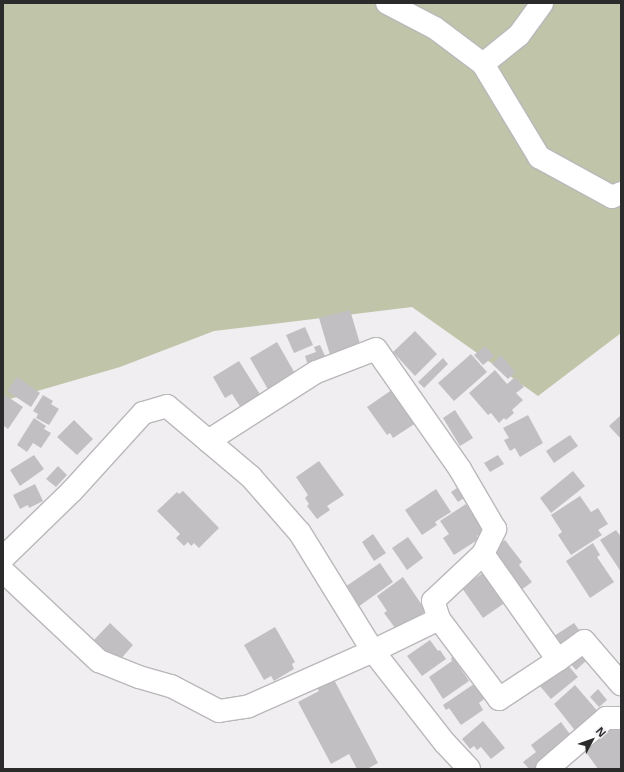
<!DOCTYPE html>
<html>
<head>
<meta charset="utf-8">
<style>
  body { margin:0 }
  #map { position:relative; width:624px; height:772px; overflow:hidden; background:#f0eef1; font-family:"Open Sans",sans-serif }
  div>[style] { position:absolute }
  .green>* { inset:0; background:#c0c4a8 }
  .building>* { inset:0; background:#c1bfc2 }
  .roads { filter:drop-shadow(1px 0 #bab8ba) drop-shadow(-1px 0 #bab8ba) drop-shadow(0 1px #bab8ba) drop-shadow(0 -1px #bab8ba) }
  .minor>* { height:22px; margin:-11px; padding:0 11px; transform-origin:11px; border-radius:11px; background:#fff }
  span { translate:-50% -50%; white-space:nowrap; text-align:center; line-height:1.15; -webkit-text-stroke:3px #f0eef1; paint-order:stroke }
  .frame { position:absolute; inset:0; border:4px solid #2c2b2c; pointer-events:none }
  .north { position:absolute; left:572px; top:720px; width:40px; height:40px; -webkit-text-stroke:3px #f0eef1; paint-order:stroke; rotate:49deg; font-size:11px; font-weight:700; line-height:16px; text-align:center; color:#2c2b2c }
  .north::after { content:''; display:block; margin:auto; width:14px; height:18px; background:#2c2b2c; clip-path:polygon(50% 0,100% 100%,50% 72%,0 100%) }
</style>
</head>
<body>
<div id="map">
  <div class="green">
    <i style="clip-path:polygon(3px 3px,621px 3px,621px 333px,538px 396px,412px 307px,214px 331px,120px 367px,3px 401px)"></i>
  </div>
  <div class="building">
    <i style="clip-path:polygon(350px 310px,361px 347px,330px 355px,319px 318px)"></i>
    <i style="clip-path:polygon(305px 327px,313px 345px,294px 353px,286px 335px)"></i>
    <i style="clip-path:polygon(415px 331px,437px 354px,415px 376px,393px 352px)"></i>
    <i style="clip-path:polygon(277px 342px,297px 377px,270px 393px,250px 358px)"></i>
    <i style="clip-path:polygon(320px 345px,326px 358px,308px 365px,305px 356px,316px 352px,314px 347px)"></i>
    <i style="clip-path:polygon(485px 346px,494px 356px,483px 365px,474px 355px)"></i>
    <i style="clip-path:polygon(471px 354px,487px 372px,454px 401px,438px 383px)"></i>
    <i style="clip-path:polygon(501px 355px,515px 372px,508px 379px,492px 364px)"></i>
    <i style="clip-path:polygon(443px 358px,448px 364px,424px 388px,418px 382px)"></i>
    <i style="clip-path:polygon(239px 361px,261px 396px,241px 408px,232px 394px,225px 398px,213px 377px)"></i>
    <i style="clip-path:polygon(495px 370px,507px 384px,515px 377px,524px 387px,516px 393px,523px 400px,512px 410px,514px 413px,506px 420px,504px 418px,499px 423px,491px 413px,488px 415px,469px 393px)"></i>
    <i style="clip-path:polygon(17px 377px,40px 393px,31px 407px,7px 391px)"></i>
    <i style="clip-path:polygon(396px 387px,419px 421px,393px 438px,390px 433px,387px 435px,367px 407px)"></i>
    <i style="clip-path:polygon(5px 395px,23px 407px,8px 429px,3px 425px,3px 397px)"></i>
    <i style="clip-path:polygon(43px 395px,53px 401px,51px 404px,59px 409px,49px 425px,36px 418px,38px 414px,33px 411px)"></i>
    <i style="clip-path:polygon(455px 410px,473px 438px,460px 446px,443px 418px)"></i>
    <i style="clip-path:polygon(528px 415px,543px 443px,520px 457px,515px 448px,510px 451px,504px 440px,509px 438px,503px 428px)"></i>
    <i style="clip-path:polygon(621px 415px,621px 439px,609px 426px)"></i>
    <i style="clip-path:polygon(34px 418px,46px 426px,44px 429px,51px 433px,41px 448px,33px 443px,27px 452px,17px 445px)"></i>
    <i style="clip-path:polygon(74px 420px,93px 439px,77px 455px,57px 437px)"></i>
    <i style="clip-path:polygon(570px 435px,578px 446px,554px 463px,546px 451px)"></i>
    <i style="clip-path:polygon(34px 455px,44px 469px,20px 486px,10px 470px)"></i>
    <i style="clip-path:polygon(498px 455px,504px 464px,490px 472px,484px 463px)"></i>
    <i style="clip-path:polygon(319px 461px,344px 495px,327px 506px,330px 510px,317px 519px,307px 506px,309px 504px,305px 498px,308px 495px,296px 477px)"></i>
    <i style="clip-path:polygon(58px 466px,67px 475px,56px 487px,46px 479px)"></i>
    <i style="clip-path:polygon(573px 471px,585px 486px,551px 513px,540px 498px)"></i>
    <i style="clip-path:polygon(35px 484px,43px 501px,29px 508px,28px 505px,20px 509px,13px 495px)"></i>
    <i style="clip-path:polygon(460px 486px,467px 496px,458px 502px,451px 492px)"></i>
    <i style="clip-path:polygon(436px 489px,451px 512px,435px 522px,437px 525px,422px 535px,405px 510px)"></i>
    <i style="clip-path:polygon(183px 491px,219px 528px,199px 548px,194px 543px,191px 546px,188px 542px,184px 546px,176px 538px,180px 534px,157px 511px,177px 492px,179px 494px)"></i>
    <i style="clip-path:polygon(580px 496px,591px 512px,598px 508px,608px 524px,598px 530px,602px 535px,571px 555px,558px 535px,562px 532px,551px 515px)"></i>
    <i style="clip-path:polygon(466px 504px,484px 531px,477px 536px,479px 539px,454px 555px,443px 538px,449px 534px,440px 521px)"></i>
    <i style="clip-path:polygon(616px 530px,621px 537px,621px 572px,600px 540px)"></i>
    <i style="clip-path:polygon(373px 534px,386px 553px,374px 561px,362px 542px)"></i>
    <i style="clip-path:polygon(408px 537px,423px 558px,407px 570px,392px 548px)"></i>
    <i style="clip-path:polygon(505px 540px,522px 562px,519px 565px,532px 582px,521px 590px,491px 550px)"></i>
    <i style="clip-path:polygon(593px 543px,600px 555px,597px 557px,614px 582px,590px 598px,566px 561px)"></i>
    <i style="clip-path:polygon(380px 563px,393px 582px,358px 607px,345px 587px)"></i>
    <i style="clip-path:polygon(484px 572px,506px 602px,483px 618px,462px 588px)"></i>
    <i style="clip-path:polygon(403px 577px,426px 611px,423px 613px,425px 617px,398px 632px,384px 613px,387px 611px,377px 596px)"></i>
    <i style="clip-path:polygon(110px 623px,133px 645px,119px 661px,111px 658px,93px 641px)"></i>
    <i style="clip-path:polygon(574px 623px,582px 634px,558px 649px,551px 638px)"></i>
    <i style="clip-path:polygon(275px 627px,295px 662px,292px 664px,294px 669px,274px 681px,271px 676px,264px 680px,244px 645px)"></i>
    <i style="clip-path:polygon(430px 640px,438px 651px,440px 650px,446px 659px,422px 676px,407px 656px)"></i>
    <i style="clip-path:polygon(580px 652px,587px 660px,576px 670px,569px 662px)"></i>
    <i style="clip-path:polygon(453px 657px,469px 681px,443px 699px,429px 677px,452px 661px,451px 658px)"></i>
    <i style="clip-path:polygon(566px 663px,578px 677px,551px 699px,539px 685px)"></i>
    <i style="clip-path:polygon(331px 674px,378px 763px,367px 769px,357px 769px,349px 754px,331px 764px,298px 702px,319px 691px,314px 683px)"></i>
    <i style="clip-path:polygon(474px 684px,484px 699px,479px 703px,483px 710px,461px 725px,449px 708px,446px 710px,443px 705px)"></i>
    <i style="clip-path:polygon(575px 685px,600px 714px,577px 733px,554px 704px)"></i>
    <i style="clip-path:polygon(598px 689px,607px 700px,599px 707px,590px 697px)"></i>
    <i style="clip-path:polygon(483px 721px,505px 748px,491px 759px,481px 747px,477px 750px,474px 746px,470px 749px,462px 739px)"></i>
    <i style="clip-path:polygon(561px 722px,572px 737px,567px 743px,534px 769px,529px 769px,523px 762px,536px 752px,531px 745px)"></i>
    <i style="clip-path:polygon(616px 725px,621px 732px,621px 769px,598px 769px,583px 748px)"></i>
  </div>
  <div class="roads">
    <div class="minor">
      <i style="left:387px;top:3px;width:54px;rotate:27.5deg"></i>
      <i style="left:435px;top:28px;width:60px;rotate:36.9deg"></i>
      <i style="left:483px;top:64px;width:109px;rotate:58.9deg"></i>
      <i style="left:539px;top:157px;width:83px;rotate:28.7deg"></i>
      <i style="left:612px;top:197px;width:10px;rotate:-24deg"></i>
      <i style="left:483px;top:64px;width:46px;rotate:-38.9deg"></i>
      <i style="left:519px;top:35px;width:39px;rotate:-54deg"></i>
      <i style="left:3px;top:558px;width:96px;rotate:-44.2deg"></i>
      <i style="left:72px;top:491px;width:105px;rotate:-47.7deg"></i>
      <i style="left:143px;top:413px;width:25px;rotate:-16deg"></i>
      <i style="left:167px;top:406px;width:110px;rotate:40.2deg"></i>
      <i style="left:251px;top:477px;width:74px;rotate:48.8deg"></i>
      <i style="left:300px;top:533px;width:139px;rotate:58.3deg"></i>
      <i style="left:373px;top:651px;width:117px;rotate:52deg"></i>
      <i style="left:445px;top:743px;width:35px;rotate:47deg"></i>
      <i style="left:3px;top:571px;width:132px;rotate:43.2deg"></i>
      <i style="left:99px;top:661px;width:43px;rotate:21.8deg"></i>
      <i style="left:139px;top:677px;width:33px;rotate:16deg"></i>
      <i style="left:171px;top:686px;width:54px;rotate:27.5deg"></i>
      <i style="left:219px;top:711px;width:30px;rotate:-9deg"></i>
      <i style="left:249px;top:706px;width:136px;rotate:-23.9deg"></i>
      <i style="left:373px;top:651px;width:73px;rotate:-25.9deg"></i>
      <i style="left:439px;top:619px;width:19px;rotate:-108deg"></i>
      <i style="left:433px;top:601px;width:69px;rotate:-43.2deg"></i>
      <i style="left:483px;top:554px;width:28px;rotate:-64deg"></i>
      <i style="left:495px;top:529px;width:69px;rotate:-120.3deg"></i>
      <i style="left:460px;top:469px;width:146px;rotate:-125deg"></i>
      <i style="left:376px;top:349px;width:64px;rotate:159deg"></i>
      <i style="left:316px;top:372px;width:128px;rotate:147.4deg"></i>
      <i style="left:439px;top:619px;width:100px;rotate:53.1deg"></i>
      <i style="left:499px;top:699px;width:71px;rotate:-33.5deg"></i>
      <i style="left:558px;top:660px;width:130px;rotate:-125.3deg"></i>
      <i style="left:558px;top:660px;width:32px;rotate:-36deg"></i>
      <i style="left:584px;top:641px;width:57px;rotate:49.3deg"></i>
      <i style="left:547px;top:769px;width:78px;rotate:-40.8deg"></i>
      <i style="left:606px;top:718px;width:15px"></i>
    </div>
  </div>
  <div class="frame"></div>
  <div class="north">N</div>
</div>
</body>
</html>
